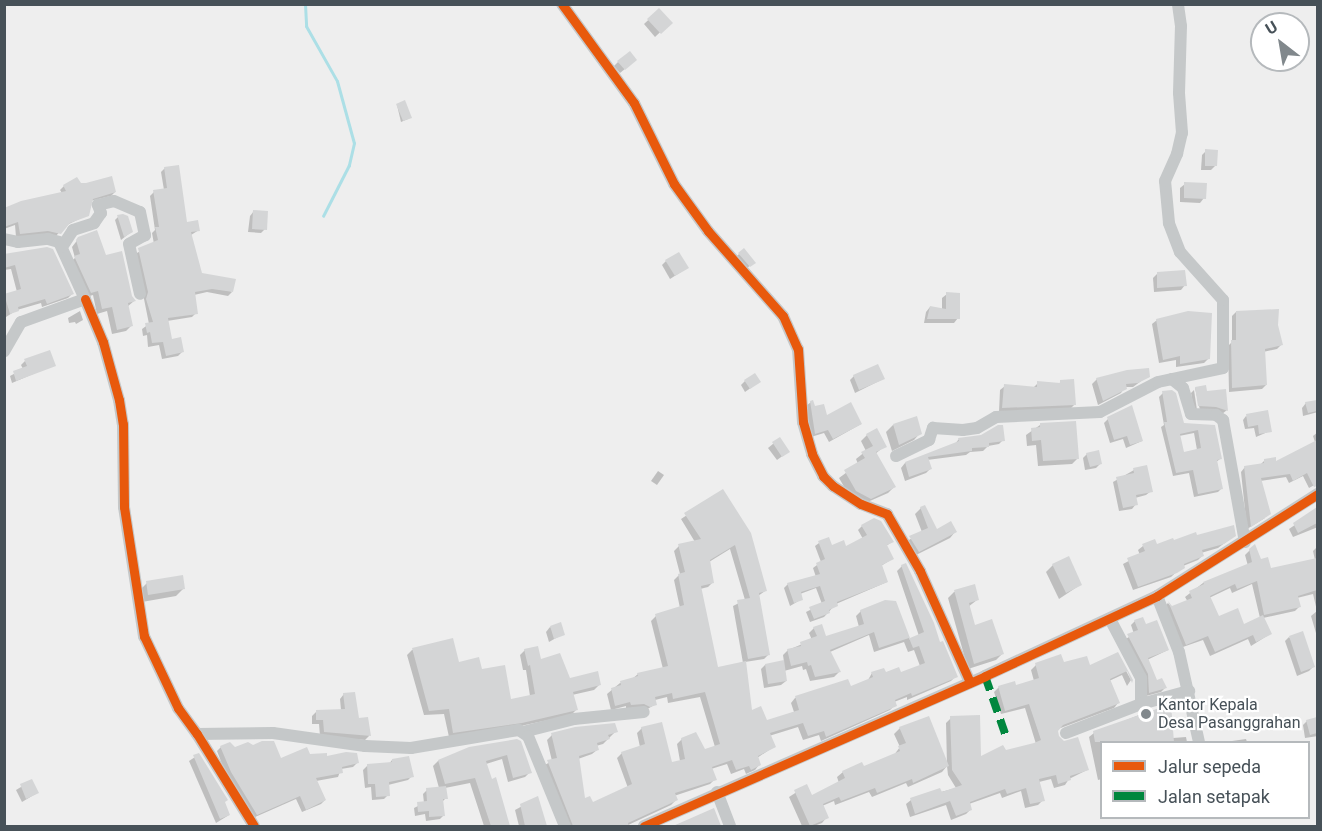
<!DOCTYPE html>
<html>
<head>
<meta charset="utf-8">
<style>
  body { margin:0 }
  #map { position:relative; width:1322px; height:831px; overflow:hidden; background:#eee; font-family:Roboto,sans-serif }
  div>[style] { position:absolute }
  .shadow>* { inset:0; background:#0003 }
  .stream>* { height:3px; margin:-1.5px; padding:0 1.5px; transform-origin:1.5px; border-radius:1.5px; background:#acdfe6 }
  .building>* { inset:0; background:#d4d5d6 }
  .street>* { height:12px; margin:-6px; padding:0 6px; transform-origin:6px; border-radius:6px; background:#c5c8c9 }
  .quiet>* { height:8px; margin-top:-4px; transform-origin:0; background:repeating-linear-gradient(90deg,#00873e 0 15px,transparent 0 23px) }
  .cycleway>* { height:9px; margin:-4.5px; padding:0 4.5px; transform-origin:4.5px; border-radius:4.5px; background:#e8590c }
  .dots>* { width:16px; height:16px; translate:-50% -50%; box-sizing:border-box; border:3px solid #fff; border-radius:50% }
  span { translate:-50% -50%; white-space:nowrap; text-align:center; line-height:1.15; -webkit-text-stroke:4.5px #fff; paint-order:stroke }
  .poi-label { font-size:16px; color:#475158 }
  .left { translate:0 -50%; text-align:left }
  .frame { position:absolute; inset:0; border:6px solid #475158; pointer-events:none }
  .legend { position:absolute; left:1100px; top:741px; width:210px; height:78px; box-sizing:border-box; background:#fff; border:2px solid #b5b9bc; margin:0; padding:8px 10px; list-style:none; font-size:18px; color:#475158 }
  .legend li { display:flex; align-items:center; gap:12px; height:30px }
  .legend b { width:30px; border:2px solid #b5b9bc }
  .north { position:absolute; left:1250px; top:12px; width:60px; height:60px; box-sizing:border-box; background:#fff; border:2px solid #b5b9bc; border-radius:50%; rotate:329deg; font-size:16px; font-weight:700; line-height:24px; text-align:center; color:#475158 }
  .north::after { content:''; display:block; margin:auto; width:21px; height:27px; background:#81888c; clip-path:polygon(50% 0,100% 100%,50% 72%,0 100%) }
</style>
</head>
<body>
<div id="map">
  <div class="shadow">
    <i style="clip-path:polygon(659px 10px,671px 22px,655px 37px,644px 24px)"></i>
    <i style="clip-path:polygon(618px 62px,631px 64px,620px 73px,614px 66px)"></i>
    <i style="clip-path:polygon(397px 105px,408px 119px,401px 122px)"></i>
    <i style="clip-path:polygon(1206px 151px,1215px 166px,1211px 170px,1201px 170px,1202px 155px)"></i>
    <i style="clip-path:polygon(165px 168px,186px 223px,199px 230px,191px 235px,201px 274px,232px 292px,228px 296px,207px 292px,194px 295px,196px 313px,192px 317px,167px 321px,171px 341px,182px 352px,178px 356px,162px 359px,159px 345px,148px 347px,147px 335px,143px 336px,142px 329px,149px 324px,135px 254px,154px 244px,152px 233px,155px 230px,150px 196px,154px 192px,164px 190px,161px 172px)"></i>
    <i style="clip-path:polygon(81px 184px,115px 192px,111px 196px,90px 201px,87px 215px,65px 226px,55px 237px,16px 237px,15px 225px,4px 229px,4px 209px,62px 193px,60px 190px,64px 186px)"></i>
    <i style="clip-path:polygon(1185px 184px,1204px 198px,1200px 203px,1180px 202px,1180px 188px)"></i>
    <i style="clip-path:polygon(254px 211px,265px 229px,261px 233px,248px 232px,250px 216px)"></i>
    <i style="clip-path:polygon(118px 217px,131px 232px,121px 240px,115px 220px)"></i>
    <i style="clip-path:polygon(79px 238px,105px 257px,134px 301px,127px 307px,131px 326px,126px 331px,112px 334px,107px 311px,97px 314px,93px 295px,86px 297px,70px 262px,75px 258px,72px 247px)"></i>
    <i style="clip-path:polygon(739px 254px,754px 262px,745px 270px,735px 258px)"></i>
    <i style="clip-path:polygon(4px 255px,72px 294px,68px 298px,42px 307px,41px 303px,17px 310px,6px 317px,4px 296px,17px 292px,11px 269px,4px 270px)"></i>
    <i style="clip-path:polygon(666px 261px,687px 268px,670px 279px,662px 265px)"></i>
    <i style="clip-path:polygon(1157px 274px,1185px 285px,1181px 290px,1154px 292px,1153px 278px)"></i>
    <i style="clip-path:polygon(947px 294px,958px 318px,954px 323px,924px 323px,926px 312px,930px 307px,942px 309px,942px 298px)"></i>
    <i style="clip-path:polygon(80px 311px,83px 320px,76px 324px,75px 322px,69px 323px,68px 318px)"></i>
    <i style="clip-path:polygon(1236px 312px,1277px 325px,1281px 345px,1277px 349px,1263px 352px,1266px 385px,1262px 389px,1229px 392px,1228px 346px,1232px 342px,1232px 316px)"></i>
    <i style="clip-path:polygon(1157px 320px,1209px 358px,1204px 363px,1176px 367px,1176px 360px,1159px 363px,1152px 324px)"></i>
    <i style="clip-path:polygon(25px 361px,54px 365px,12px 383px,10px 376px,23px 369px,21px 365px)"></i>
    <i style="clip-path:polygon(854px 376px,883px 379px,855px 393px,850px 380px)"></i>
    <i style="clip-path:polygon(1148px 376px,1133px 387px,1125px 387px,1121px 393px,1098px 405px,1092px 384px,1097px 379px)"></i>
    <i style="clip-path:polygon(745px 381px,759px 382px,745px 392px,741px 385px)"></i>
    <i style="clip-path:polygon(1061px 382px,1075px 404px,1070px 409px,999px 412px,1000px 390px,1005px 386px,1033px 388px,1038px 383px,1058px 384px)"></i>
    <i style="clip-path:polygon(1195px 388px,1206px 392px,1227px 410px,1222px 414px,1200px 410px)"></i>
    <i style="clip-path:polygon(1194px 390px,1197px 410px,1194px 410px,1191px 393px)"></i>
    <i style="clip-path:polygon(evenodd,1163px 393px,1183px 424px,1214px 426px,1220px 459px,1216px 462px,1222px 488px,1218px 492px,1194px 497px,1189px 473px,1173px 476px,1161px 427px,1164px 425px,1159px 397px,1163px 393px,1194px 433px,1197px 450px,1183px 454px,1179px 436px,1194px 433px)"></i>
    <i style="clip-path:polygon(1318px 401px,1318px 412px,1303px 416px,1302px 408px,1306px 403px)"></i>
    <i style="clip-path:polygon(811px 402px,814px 408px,826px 417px,861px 424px,829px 442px,824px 433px,811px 437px,806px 406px)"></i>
    <i style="clip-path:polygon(1246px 416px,1270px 431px,1256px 437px,1254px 428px,1245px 429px,1243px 420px)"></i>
    <i style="clip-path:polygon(1108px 419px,1142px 441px,1126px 448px,1123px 439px,1110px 443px,1104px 423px)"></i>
    <i style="clip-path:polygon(893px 425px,921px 432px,914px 440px,892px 451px,886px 432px)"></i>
    <i style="clip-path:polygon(1040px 425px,1077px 459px,1072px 464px,1038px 466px,1036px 445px,1027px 446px,1026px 435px)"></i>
    <i style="clip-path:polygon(1318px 432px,1318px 448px,1317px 448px,1313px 436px)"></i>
    <i style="clip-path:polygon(867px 435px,885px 446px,875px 454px,894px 487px,888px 493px,863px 504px,850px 497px,839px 478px,858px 464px,856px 459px,866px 451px,861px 441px)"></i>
    <i style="clip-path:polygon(779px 439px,788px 452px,777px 460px,768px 448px)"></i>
    <i style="clip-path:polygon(959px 439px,1003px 440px,999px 444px,988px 446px,983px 451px,970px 452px,966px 455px,927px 460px,931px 468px,926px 473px,905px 481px,901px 468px,905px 463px,954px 445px)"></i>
    <i style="clip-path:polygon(1310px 446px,1318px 460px,1318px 483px,1309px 488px,1303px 476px,1289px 483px,1286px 477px,1260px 481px,1265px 518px,1247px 529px,1241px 472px,1245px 467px,1260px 465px,1264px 461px,1275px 464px)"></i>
    <i style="clip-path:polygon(1087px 454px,1101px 463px,1096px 468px,1085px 470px,1083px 458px)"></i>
    <i style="clip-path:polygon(1134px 470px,1151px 491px,1146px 495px,1135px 498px,1136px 504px,1132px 509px,1119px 511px,1113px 482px)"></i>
    <i style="clip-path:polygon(658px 471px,664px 475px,657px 485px,651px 481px)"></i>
    <i style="clip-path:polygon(evenodd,723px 491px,765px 591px,758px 596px,769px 654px,764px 659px,745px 662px,751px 713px,766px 722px,794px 712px,791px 703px,795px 698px,847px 681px,850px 688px,868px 680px,872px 673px,900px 674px,920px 666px,914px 650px,908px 652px,904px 642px,874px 652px,869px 635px,830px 652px,839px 672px,834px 677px,810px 681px,806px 669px,803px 670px,802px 666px,784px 671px,786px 681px,781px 685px,764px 688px,761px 669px,765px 665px,784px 662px,783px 655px,788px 650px,812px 640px,809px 633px,814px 628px,825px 638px,859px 627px,856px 616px,861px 611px,895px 602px,910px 640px,919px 636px,897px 571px,902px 566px,956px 676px,951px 681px,907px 700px,907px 697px,894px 702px,895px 705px,890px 710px,821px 741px,819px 735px,803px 740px,798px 727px,769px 736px,775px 746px,757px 758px,759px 765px,755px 770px,746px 774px,744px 769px,731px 774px,727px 764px,711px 769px,715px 779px,710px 784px,674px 796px,676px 800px,671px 805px,626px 826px,568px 826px,543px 766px,552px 761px,547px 740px,552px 735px,616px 731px,603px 744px,596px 746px,597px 750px,592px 754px,578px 759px,584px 800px,592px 804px,628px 788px,617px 758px,622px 753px,640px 747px,637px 733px,642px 728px,671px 763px,680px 761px,677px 744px,682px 739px,705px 751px,715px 747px,700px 697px,668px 703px,667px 697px,655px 700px,656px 704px,644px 711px,626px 709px,626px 706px,611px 710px,607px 694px,620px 683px,632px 679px,638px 674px,663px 669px,651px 621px,656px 616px,680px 608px,674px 580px,680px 574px,674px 551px,679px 546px,695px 542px,681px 519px,723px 491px,730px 549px,745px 600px,733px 606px,743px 663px,717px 669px,700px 589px,708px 587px,713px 582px,709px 562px,730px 549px)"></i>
    <i style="clip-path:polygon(921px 508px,937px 531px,955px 532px,950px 538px,912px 557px,904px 543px,922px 532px,915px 514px)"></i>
    <i style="clip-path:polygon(1318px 509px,1318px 527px,1293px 537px,1289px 529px)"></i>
    <i style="clip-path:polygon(862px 526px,892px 542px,886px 546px,892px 559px,881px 566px,887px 582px,836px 604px,824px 617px,810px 622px,806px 612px,822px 604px,816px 588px,800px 594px,802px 599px,790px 606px,784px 588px,788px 584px,816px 577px,813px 568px,821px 562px,815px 546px,819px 543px,831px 547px,845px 548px,863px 539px,858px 530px)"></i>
    <i style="clip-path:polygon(1234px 536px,1218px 548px,1201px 553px,1202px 556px,1198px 560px,1183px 566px,1171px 577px,1133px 590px,1123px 564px,1140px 555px,1138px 550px,1143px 546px,1156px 546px,1196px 537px)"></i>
    <i style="clip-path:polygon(evenodd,1254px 546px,1260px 561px,1270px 570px,1315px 560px,1313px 551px,1318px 546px,1318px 640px,1311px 616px,1317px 611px,1313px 594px,1297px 598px,1299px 607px,1295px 611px,1263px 618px,1270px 634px,1251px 646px,1248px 639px,1210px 656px,1203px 640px,1180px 648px,1164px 607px,1168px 603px,1172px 608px,1188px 602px,1185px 597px,1203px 583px,1248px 566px,1245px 555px,1254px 546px,1252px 584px,1260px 618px,1243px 626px,1218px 618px,1209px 598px,1230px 588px,1232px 593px,1252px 584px)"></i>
    <i style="clip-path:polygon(1053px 565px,1080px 585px,1059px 599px,1046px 572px)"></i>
    <i style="clip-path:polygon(147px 583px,183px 589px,176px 596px,142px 602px,140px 590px)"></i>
    <i style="clip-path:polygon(974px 586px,977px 600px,968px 607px,974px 627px,1002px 654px,996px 660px,968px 669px,948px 598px,954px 592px)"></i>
    <i style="clip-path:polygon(1135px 621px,1145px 626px,1168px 650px,1147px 660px,1156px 682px,1165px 688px,1161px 692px,1146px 696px,1124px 640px,1134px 634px,1131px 625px)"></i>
    <i style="clip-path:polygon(550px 627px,563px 634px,549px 642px,546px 632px)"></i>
    <i style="clip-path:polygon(1289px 637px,1313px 667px,1309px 671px,1297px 676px,1285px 641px)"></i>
    <i style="clip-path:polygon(452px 640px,458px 664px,481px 671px,510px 700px,530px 696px,526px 670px,523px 670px,520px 655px,525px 650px,569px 680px,599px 685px,594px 690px,572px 695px,576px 710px,571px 715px,516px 727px,449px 737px,444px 714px,424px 715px,407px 655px,412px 650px)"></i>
    <i style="clip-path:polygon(1117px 654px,1131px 680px,1127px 686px,1122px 675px,1109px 681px,1118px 703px,1114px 708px,1058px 729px,1057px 737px,1087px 770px,1069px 779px,1065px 785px,1054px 788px,1051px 779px,1039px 782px,1043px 800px,1038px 805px,1025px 808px,1021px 791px,1002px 798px,1000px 793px,969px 804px,971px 809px,966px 814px,951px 820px,946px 805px,910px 817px,906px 804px,911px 800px,956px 788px,948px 775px,947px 766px,942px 772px,908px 787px,906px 783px,872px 797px,869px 792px,835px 805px,834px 801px,822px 806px,827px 817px,822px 823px,814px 826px,802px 826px,789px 797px,806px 786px,811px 797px,839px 783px,837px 777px,843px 772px,863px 768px,894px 755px,900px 747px,894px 734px,900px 728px,947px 765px,946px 723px,951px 718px,979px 759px,1036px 744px,1025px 708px,1001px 714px,994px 692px,999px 687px,1015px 687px,1034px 681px,1031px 670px,1036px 665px,1089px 667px)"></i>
    <i style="clip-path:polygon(344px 694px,357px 719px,367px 718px,369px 736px,365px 740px,320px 736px,319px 724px,312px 724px,312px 716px,317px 711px,341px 710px,340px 699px)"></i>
    <i style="clip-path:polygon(1170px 706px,1173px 738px,1186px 737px,1187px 742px,1102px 742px,1102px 779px,1098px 780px,1089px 737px,1094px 733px,1144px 713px)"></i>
    <i style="clip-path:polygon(1318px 719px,1318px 736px,1305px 738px,1303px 725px,1307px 721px)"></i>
    <i style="clip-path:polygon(1246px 739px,1247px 742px,1230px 742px,1232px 741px)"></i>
    <i style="clip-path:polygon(517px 740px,530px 772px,525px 777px,508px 782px,502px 759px,486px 764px,491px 780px,495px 779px,508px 826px,484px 826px,470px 783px,445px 788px,446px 798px,442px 802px,444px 815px,440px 819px,426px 821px,425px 814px,415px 816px,414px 808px,424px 803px,423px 794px,427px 790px,439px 788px,433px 766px,438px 761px)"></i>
    <i style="clip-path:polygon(221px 747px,281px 760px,309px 756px,357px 763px,353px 767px,341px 769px,338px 777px,316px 781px,325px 800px,321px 804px,302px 812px,296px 799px,253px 818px,227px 777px,217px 751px)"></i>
    <i style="clip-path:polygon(198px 755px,229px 815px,216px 823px,189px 761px)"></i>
    <i style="clip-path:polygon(392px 760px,412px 776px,408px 780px,388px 785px,388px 795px,384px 799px,372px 800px,371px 787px,365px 788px,363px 770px,368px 765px,389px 764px)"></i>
    <i style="clip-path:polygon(31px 781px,37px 793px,22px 802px,16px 790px)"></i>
    <i style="clip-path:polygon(537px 798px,545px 826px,519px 826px,515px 810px)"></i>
    <i style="clip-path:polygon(714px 810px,720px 826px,674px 826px)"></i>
  </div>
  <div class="stream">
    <i style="left:305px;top:4px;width:22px;rotate:87deg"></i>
    <i style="left:306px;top:26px;width:63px;rotate:60.6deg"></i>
    <i style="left:337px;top:81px;width:64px;rotate:74.7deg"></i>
    <i style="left:354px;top:143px;width:23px;rotate:103deg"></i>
    <i style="left:349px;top:165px;width:57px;rotate:117deg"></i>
  </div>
  <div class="building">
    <i style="clip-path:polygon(659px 8px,673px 23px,661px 34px,647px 19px)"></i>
    <i style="clip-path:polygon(630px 51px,637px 60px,625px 70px,617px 61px)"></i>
    <i style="clip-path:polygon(405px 100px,412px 118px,403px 121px,396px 104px)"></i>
    <i style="clip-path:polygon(1205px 149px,1218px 150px,1217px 166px,1205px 166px)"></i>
    <i style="clip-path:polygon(179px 165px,187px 222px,198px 220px,200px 231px,191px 232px,202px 273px,236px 279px,233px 292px,212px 289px,195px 292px,198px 314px,168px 318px,172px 339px,181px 337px,184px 352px,166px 356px,163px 342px,152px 343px,150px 332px,147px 333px,145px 323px,153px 322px,146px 299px,148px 292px,138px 248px,158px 240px,155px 227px,159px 227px,153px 190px,167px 188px,164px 167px)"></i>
    <i style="clip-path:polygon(112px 176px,116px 192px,93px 199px,89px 216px,70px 223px,61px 234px,48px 231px,20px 234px,18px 222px,4px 227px,4px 208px,21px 201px,66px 191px,63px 185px,77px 177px,81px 183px,86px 183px)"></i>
    <i style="clip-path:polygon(1184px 182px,1207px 183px,1206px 199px,1184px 198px)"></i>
    <i style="clip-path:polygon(253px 210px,268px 211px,267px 230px,252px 229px)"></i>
    <i style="clip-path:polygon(123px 214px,128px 216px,133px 232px,124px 237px,117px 215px)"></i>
    <i style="clip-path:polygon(97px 230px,106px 255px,122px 251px,132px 296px,136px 301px,128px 303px,133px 326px,117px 330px,112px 307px,102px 309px,98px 291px,91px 293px,74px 256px,80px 254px,76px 240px,78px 237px)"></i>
    <i style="clip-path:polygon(47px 247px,53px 249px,74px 294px,47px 304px,45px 299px,18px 307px,19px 311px,10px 314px,4px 294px,21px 289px,15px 265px,4px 268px,4px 254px)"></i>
    <i style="clip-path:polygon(744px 248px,756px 263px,750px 267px,738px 253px)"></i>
    <i style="clip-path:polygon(679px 252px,689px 268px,675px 276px,665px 260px)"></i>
    <i style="clip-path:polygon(1185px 270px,1187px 286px,1157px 288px,1157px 272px)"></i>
    <i style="clip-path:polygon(946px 292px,960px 293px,960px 319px,927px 319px,930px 306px,946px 309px)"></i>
    <i style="clip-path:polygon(1279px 309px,1278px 325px,1283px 345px,1265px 349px,1267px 385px,1232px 388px,1231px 340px,1236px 340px,1236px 311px)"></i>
    <i style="clip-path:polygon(1188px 311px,1212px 313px,1210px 359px,1180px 364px,1180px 356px,1163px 360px,1156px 319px)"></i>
    <i style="clip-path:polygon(50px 350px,56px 366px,16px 381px,13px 371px,27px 366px,24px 359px)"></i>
    <i style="clip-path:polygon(878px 364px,885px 379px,859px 390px,853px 375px)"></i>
    <i style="clip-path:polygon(1149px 368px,1150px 377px,1138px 383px,1126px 384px,1127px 389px,1103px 401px,1096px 378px,1127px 370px)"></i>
    <i style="clip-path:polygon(755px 373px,761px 382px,750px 389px,744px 380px)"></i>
    <i style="clip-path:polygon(1074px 379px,1076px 405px,1002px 408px,1004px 384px,1037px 387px,1037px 381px,1060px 383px,1060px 380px)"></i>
    <i style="clip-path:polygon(1206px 385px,1207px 391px,1226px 389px,1228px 411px,1216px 407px,1198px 406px,1195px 387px)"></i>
    <i style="clip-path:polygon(evenodd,1172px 390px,1176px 393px,1184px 423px,1215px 425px,1222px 459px,1217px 460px,1223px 489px,1198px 494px,1193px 470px,1176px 473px,1164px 422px,1167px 422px,1162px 391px,1172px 390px,1198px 430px,1201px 448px,1184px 452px,1180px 434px,1198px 430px)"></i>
    <i style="clip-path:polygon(813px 400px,815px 406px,824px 404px,827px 415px,851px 402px,862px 424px,833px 439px,828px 430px,815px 434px,810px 401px)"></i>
    <i style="clip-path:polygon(1317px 400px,1317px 411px,1308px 413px,1305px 402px)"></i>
    <i style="clip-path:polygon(1132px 405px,1143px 441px,1130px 445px,1127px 436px,1114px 440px,1107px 417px)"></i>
    <i style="clip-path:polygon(1268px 410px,1272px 432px,1259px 434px,1258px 425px,1248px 427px,1246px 414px)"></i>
    <i style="clip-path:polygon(917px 416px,922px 434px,899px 445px,893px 424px)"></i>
    <i style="clip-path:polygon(1076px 421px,1079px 459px,1043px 461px,1041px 440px,1032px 441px,1031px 428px,1040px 427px,1040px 423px)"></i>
    <i style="clip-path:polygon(998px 425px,1003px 425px,1005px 441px,989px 443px,989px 447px,972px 448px,972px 451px,928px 457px,932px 469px,909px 477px,905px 462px,959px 441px,958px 438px,981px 435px)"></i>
    <i style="clip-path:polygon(877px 428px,887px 447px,876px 452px,896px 487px,871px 499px,856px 491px,844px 470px,865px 458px,861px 452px,873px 446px,866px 434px)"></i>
    <i style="clip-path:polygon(780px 437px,790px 452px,782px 457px,772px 442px)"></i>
    <i style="clip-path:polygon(1317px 440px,1317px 486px,1314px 487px,1307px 473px,1293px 481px,1290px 474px,1261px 478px,1271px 514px,1251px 527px,1244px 466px,1264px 463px,1264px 459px,1276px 457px,1276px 461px)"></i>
    <i style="clip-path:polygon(1099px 450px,1102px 464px,1090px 467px,1086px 453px)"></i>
    <i style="clip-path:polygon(1147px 465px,1153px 492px,1136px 495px,1138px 505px,1123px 508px,1116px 477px,1134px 473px,1133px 468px)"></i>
    <i style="clip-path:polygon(723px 489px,751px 533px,767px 591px,759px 593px,770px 655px,748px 659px,737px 600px,750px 598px,735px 545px,710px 560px,714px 583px,701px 586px,718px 667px,746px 661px,752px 710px,761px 706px,767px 720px,799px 710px,795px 696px,848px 679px,851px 686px,873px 677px,871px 672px,884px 668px,886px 672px,899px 667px,901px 672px,925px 663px,919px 646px,913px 648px,909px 638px,879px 648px,874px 632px,830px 650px,841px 672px,815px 677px,811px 665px,808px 666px,807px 662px,791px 666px,787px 649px,801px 646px,800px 642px,817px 636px,813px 627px,822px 624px,826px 636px,864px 624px,860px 610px,885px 600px,896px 601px,910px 638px,924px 632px,901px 565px,906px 563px,934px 623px,940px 642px,943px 641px,958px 677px,912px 696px,911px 693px,895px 700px,897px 706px,826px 737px,824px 731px,808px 736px,803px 723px,770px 733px,776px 747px,758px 756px,761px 765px,751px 770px,749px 766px,736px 770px,732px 760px,712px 767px,717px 780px,675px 793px,678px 800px,628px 823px,629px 826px,573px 826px,547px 760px,557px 758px,551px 733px,575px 727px,615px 723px,618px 732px,608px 735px,610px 739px,597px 743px,599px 750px,579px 756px,585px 798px,590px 796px,593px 802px,632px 784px,621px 752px,645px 744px,641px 727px,662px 722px,672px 762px,685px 759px,681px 738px,696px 732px,705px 749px,720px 744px,705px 692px,673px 699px,672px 693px,655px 697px,657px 705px,650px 707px,644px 704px,631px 705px,630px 702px,615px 706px,611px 688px,621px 685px,620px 681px,638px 676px,637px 673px,668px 666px,655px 614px,684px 605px,678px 574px,685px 572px,678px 544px,701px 539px,684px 513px)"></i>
    <i style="clip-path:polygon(925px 505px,937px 529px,951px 521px,957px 532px,919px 552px,909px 536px,928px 528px,920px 507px)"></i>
    <i style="clip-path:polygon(1317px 507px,1317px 523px,1298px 533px,1293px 523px)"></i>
    <i style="clip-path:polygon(874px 518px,881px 521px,894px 542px,887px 545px,894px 559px,882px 565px,888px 582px,837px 602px,838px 606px,829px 610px,830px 613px,814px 619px,809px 607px,825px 601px,820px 586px,801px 592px,803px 600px,794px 603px,787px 583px,820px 574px,816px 563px,825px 559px,818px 541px,829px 537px,832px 545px,844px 540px,846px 546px,867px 535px,861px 525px)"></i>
    <i style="clip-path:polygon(1234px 525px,1236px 536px,1224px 544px,1202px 550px,1204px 556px,1184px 564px,1185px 568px,1177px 573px,1138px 587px,1127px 558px,1145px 551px,1142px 544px,1155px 539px,1157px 544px,1173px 538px,1174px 540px,1196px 532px,1197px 535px)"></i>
    <i style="clip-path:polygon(1255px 544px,1261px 559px,1268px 557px,1271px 568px,1317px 558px,1317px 590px,1298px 596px,1301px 607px,1264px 615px,1257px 581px,1237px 589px,1235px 584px,1210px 596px,1219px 616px,1238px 608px,1244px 624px,1263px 615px,1272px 634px,1256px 642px,1253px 635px,1215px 652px,1208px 636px,1186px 645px,1168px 601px,1172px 606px,1192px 598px,1189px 591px,1204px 584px,1203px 582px,1252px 562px,1249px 549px)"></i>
    <i style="clip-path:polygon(1069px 556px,1082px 585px,1066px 593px,1052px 564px)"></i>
    <i style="clip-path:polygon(183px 575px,185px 589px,148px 595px,146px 581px)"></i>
    <i style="clip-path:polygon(975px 584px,979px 600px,969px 603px,975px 625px,992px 619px,1004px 654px,974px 664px,954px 590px)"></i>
    <i style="clip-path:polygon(1143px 617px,1146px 624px,1157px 620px,1169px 650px,1148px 658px,1157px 680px,1162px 678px,1167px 688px,1149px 693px,1148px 674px,1127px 634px,1138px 630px,1134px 620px)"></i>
    <i style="clip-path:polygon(561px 622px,565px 635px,554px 639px,550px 626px)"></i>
    <i style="clip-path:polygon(1303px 631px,1315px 667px,1301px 672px,1289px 636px)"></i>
    <i style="clip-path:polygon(453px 638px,459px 662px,479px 657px,482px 669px,505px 665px,511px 699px,535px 694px,530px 665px,528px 666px,524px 649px,538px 646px,541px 659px,560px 653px,570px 678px,598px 671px,601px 685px,573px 692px,578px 710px,522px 723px,453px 733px,449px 709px,429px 711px,412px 648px)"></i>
    <i style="clip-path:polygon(1118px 652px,1133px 680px,1132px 683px,1127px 671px,1110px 679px,1120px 703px,1063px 725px,1058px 731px,1059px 736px,1064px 741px,1078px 737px,1089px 770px,1070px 776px,1071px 780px,1058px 784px,1056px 775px,1039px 779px,1045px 801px,1030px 804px,1026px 788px,1007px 794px,1005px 789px,970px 802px,972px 810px,956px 816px,950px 801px,915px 814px,910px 798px,940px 788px,942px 792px,962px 785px,952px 770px,950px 716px,980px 715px,981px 756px,1003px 745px,1006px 750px,1034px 743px,1041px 740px,1029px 704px,1005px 711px,998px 686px,1015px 681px,1016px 685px,1039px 678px,1035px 663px,1061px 654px,1064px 662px,1087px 656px,1090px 665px)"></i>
    <i style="clip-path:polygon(784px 660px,787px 681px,768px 684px,765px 664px)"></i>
    <i style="clip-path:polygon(355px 692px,359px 718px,368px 717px,371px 736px,324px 732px,323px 720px,316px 720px,316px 710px,345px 709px,343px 693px)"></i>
    <i style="clip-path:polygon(1171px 704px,1174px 742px,1095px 742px,1093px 731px)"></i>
    <i style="clip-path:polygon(929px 716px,949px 766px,913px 783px,912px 779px,877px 793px,875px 788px,841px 801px,839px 797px,823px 804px,829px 818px,810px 826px,794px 790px,807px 784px,812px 795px,845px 778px,842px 771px,862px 762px,864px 766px,900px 751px,898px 746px,906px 743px,899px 727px)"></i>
    <i style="clip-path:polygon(1317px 717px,1317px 733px,1310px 735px,1306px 720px)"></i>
    <i style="clip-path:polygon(517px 739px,521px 741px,532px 773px,513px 778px,507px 755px,486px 761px,492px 779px,496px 777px,510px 826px,491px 826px,475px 778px,445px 784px,438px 760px,469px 747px)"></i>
    <i style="clip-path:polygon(262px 741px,274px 741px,281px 758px,307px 747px,310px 754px,327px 753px,327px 756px,346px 752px,357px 753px,359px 763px,342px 767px,343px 773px,316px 778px,326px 800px,306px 810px,300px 796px,257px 815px,231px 772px,220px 746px,230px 742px,235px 747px,248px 742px,253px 745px)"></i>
    <i style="clip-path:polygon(199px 753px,228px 800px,225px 802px,230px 815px,220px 819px,193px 755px)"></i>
    <i style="clip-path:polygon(409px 756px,414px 777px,389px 782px,390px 796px,376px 797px,375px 784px,368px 784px,367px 764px,392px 762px,392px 759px)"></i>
    <i style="clip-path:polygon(32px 779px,39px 793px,26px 799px,20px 784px)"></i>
    <i style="clip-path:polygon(446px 786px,448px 799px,443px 799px,445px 816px,429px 817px,429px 811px,418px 812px,417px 802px,427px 801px,426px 788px)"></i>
    <i style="clip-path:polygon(538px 796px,547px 826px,525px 826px,520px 804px)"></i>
    <i style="clip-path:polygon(714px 808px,721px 826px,673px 826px)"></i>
  </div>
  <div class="street">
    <i style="left:562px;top:4px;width:122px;rotate:54deg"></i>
    <i style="left:634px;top:103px;width:90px;rotate:63.7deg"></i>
    <i style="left:674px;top:184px;width:58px;rotate:54.1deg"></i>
    <i style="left:708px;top:231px;width:113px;rotate:48.6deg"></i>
    <i style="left:783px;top:316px;width:36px;rotate:66deg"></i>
    <i style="left:798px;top:349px;width:73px;rotate:86.1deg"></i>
    <i style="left:803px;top:422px;width:33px;rotate:74deg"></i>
    <i style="left:812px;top:454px;width:25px;rotate:63deg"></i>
    <i style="left:823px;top:476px;width:14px;rotate:45deg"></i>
    <i style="left:833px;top:486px;width:33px;rotate:33deg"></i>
    <i style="left:861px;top:504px;width:28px;rotate:21deg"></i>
    <i style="left:887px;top:514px;width:66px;rotate:59.9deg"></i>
    <i style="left:920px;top:571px;width:122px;rotate:65.8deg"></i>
    <i style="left:4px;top:239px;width:14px;rotate:12deg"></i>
    <i style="left:18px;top:242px;width:30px;rotate:-6deg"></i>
    <i style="left:48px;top:239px;width:11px;rotate:15deg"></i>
    <i style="left:59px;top:242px;width:63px;rotate:65.5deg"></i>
    <i style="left:85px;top:299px;width:68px;rotate:160.2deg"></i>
    <i style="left:21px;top:322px;width:34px;rotate:120deg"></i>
    <i style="left:62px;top:247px;width:20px;rotate:-57deg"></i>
    <i style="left:73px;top:230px;width:22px;rotate:-18deg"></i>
    <i style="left:94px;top:223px;width:12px;rotate:-55deg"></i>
    <i style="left:101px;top:213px;width:9px;rotate:-111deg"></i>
    <i style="left:98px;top:205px;width:16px;rotate:-14deg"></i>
    <i style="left:114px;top:201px;width:28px;rotate:23deg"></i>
    <i style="left:140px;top:212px;width:24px;rotate:78deg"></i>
    <i style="left:145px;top:235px;width:18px;rotate:151deg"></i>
    <i style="left:129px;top:244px;width:51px;rotate:77.6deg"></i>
    <i style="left:85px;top:299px;width:47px;rotate:67.3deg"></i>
    <i style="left:103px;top:342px;width:60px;rotate:74.6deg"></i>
    <i style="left:119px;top:400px;width:24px;rotate:81deg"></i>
    <i style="left:123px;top:424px;width:83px;rotate:89.3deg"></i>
    <i style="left:124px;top:507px;width:131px;rotate:81.2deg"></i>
    <i style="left:144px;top:636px;width:80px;rotate:64.7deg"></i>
    <i style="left:178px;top:708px;width:32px;rotate:54deg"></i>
    <i style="left:197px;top:734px;width:108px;rotate:58.2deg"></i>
    <i style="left:1172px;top:379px;width:52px;rotate:-12.2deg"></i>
    <i style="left:1223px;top:368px;width:68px;rotate:-90deg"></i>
    <i style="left:1223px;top:300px;width:64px;rotate:-131.9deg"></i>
    <i style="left:1180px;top:252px;width:31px;rotate:-111deg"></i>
    <i style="left:1169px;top:223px;width:42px;rotate:-95.4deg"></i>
    <i style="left:1165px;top:181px;width:30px;rotate:-66deg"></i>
    <i style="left:1177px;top:154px;width:22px;rotate:-77deg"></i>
    <i style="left:1182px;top:133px;width:40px;rotate:-94.3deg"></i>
    <i style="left:1179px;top:93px;width:67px;rotate:-88.3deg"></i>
    <i style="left:1181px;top:26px;width:22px;rotate:-98deg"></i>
    <i style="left:896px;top:456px;width:37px;rotate:-26deg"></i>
    <i style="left:929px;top:440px;width:13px;rotate:-72deg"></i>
    <i style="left:933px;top:428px;width:30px;rotate:4deg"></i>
    <i style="left:963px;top:430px;width:14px;rotate:-8deg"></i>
    <i style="left:977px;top:428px;width:22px;rotate:-30deg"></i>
    <i style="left:996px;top:417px;width:104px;rotate:-2.8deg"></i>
    <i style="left:1100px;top:412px;width:65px;rotate:-27.3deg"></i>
    <i style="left:1158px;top:382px;width:14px;rotate:-12deg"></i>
    <i style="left:1172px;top:379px;width:14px;rotate:39deg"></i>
    <i style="left:1183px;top:388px;width:27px;rotate:73deg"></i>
    <i style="left:1191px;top:414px;width:25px;rotate:2deg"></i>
    <i style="left:1216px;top:415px;width:9px;rotate:36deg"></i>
    <i style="left:1223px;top:420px;width:124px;rotate:79.8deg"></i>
    <i style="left:1157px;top:596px;width:60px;rotate:68.6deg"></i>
    <i style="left:1179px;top:652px;width:92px;rotate:77.5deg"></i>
    <i style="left:1110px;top:619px;width:67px;rotate:62.3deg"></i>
    <i style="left:1141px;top:678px;width:26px;rotate:90deg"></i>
    <i style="left:1141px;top:704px;width:50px;rotate:-15.2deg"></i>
    <i style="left:523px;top:732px;width:53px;rotate:-14.3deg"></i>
    <i style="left:574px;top:719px;width:70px;rotate:-5.7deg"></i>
    <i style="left:1066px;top:733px;width:80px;rotate:-21.1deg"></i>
    <i style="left:197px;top:734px;width:76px;rotate:-0.8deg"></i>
    <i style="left:273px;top:733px;width:93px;rotate:8deg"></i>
    <i style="left:365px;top:746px;width:46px;rotate:2.5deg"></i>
    <i style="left:411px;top:748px;width:109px;rotate:-9.5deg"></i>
    <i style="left:519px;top:730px;width:11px;rotate:34deg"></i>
    <i style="left:528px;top:736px;width:97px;rotate:67.7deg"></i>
    <i style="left:717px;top:792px;width:36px;rotate:69deg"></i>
    <i style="left:644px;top:826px;width:373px;rotate:-23.7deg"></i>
    <i style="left:985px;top:676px;width:190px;rotate:-24.9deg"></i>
    <i style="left:1157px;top:596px;width:191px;rotate:-32.4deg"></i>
  </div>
  <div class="quiet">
    <i style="left:985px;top:676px;width:67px;rotate:70.8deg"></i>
  </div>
  <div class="cycleway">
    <i style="left:562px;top:4px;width:122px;rotate:54deg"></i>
    <i style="left:634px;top:103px;width:90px;rotate:63.7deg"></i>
    <i style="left:674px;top:184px;width:58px;rotate:54.1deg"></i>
    <i style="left:708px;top:231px;width:113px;rotate:48.6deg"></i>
    <i style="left:783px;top:316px;width:36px;rotate:66deg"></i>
    <i style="left:798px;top:349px;width:73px;rotate:86.1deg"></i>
    <i style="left:803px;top:422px;width:33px;rotate:74deg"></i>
    <i style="left:812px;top:454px;width:25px;rotate:63deg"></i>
    <i style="left:823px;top:476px;width:14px;rotate:45deg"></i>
    <i style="left:833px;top:486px;width:33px;rotate:33deg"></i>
    <i style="left:861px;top:504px;width:28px;rotate:21deg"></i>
    <i style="left:887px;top:514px;width:66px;rotate:59.9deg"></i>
    <i style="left:920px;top:571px;width:122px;rotate:65.8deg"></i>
    <i style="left:85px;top:299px;width:47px;rotate:67.3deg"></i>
    <i style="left:103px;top:342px;width:60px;rotate:74.6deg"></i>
    <i style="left:119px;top:400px;width:24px;rotate:81deg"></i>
    <i style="left:123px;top:424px;width:83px;rotate:89.3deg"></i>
    <i style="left:124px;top:507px;width:131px;rotate:81.2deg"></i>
    <i style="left:144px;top:636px;width:80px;rotate:64.7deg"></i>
    <i style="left:178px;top:708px;width:32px;rotate:54deg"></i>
    <i style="left:197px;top:734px;width:108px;rotate:58.2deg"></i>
    <i style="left:644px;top:826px;width:373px;rotate:-23.7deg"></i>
    <i style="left:985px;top:676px;width:190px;rotate:-24.9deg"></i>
    <i style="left:1157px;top:596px;width:191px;rotate:-32.4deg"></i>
  </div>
  <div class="dots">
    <i style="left:1146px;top:714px;background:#81888c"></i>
  </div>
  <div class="poi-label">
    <span class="left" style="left:1158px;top:714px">Kantor Kepala<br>Desa Pasanggrahan</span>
  </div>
  <div class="frame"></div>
  <ul class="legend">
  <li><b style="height:8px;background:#e8590c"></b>Jalur sepeda</li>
  <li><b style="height:8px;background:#00873e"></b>Jalan setapak</li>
  </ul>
  <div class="north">U</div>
</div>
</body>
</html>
